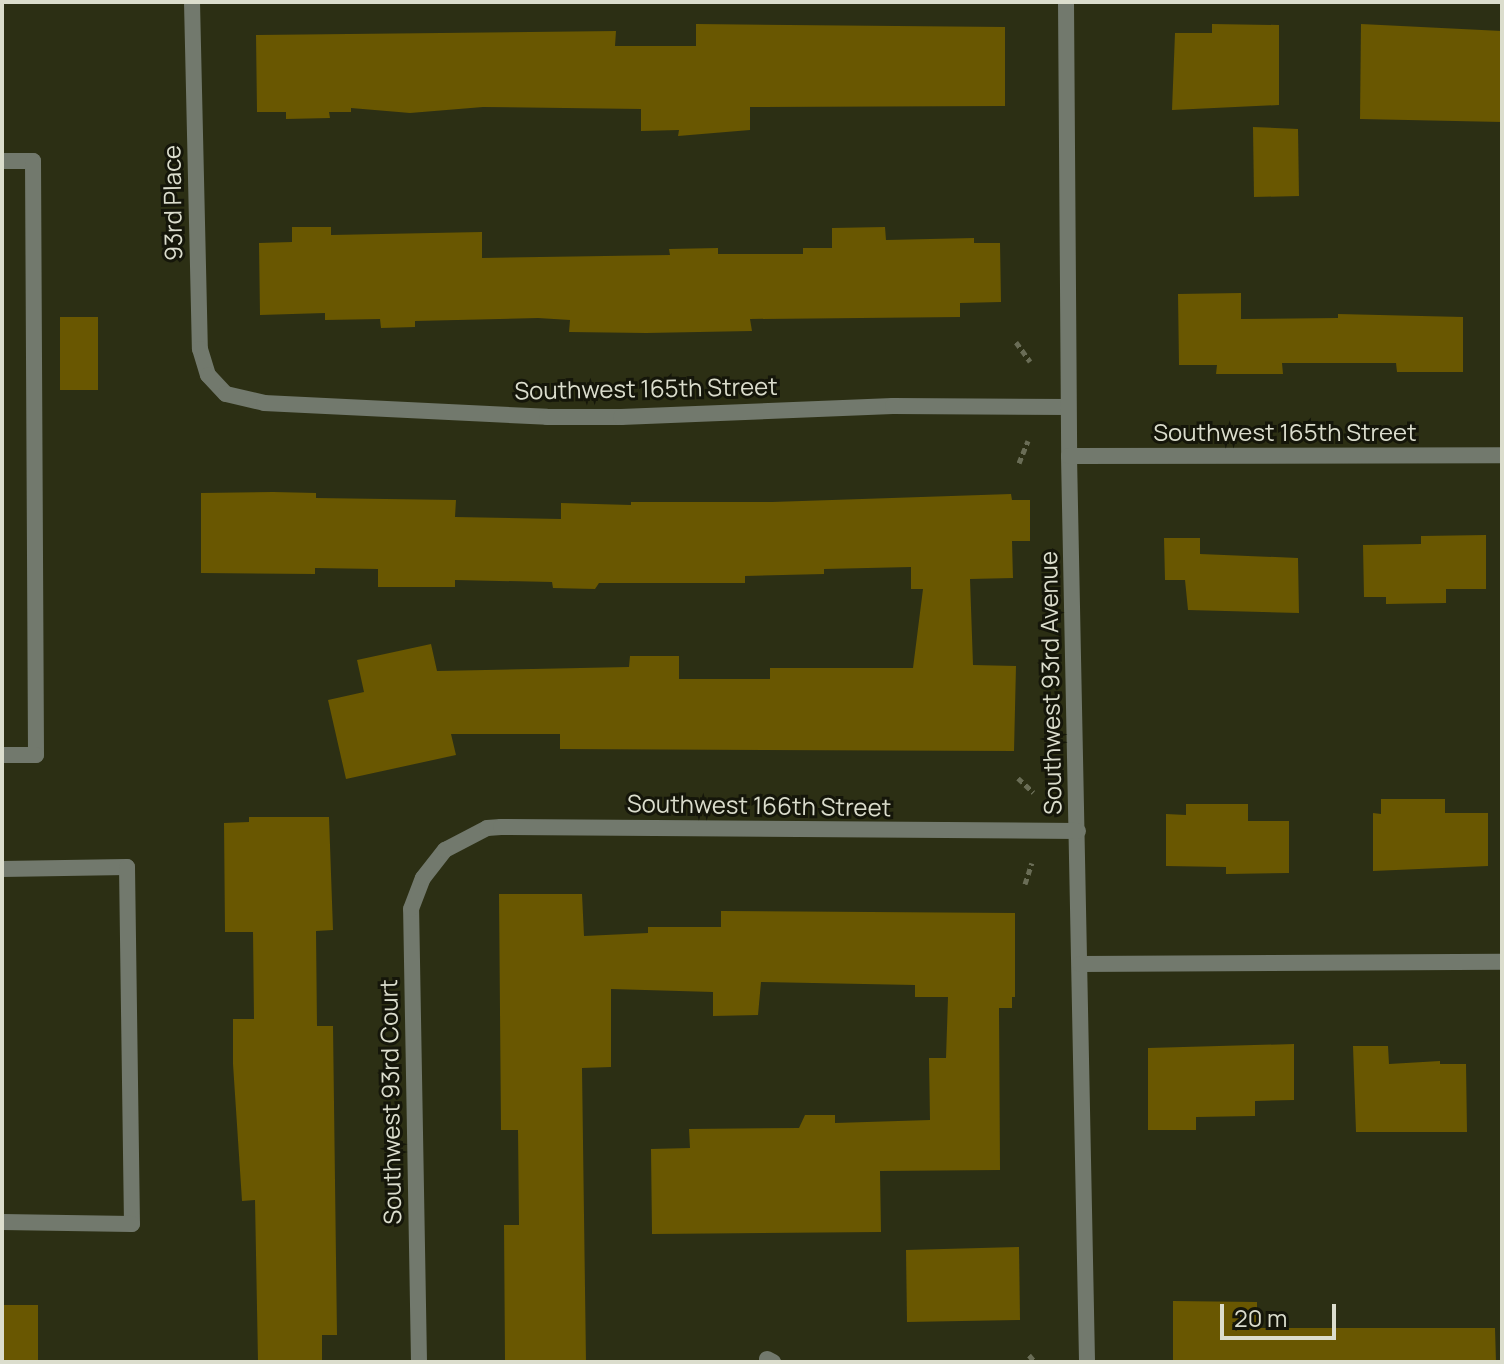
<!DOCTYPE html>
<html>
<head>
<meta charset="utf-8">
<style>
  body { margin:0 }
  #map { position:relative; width:1504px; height:1364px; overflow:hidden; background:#2c2f14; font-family:Manrope,sans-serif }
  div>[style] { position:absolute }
  .building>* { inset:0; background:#695701 }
  .path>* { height:5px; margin-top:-2.5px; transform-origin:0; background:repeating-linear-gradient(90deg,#6a6d56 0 6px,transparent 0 10px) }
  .lane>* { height:16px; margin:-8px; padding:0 8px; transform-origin:8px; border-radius:8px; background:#72796d }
  .street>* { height:16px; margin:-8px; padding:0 8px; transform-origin:8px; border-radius:8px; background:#72796d }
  span { translate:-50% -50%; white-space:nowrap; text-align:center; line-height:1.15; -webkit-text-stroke:6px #15160a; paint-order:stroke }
  .street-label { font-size:24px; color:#dbddcd }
  .frame { position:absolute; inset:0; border:4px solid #dbddcd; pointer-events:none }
  .scale { position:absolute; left:1220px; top:1304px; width:116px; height:36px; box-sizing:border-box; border:4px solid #dbddcd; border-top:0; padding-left:10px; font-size:24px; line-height:28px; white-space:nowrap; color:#dbddcd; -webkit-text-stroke:6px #15160a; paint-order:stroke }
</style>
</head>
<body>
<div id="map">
  <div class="building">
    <i style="clip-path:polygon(696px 24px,1005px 27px,1005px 106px,750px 107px,750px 130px,678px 136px,679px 130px,641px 131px,641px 109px,483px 107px,410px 113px,351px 108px,351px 112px,329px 112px,330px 118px,286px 119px,286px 112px,257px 112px,256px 35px,616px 31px,615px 46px,696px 46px)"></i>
    <i style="clip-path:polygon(1212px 24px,1279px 25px,1279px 105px,1172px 110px,1175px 33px,1212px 33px)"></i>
    <i style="clip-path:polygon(1361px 24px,1502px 31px,1502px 122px,1360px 119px)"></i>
    <i style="clip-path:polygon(1253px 127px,1298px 129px,1299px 196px,1254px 197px)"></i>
    <i style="clip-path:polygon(292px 227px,331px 227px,331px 235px,482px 232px,482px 258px,670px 255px,669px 249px,718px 248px,718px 254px,803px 254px,803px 248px,832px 248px,832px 228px,885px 227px,886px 240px,974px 238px,974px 243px,1000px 243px,1001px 302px,960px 303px,960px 317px,750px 319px,752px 331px,646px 333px,569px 332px,570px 320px,538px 318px,415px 321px,415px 327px,381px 328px,380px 319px,325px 320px,325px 313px,260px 315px,259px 243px,292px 242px)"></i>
    <i style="clip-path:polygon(1241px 293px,1241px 319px,1338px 318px,1338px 314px,1463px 317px,1463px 372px,1397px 372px,1396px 363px,1282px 363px,1283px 374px,1216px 374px,1217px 365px,1179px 365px,1178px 294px)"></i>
    <i style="clip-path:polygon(60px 317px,98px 317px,98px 390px,60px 390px)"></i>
    <i style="clip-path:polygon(273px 492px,316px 493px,316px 498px,456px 500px,455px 517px,561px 519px,561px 503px,631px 505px,631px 502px,772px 502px,1011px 494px,1012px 500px,1030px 500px,1030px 541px,1012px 541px,1013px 578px,970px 579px,973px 665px,1016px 666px,1014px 751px,560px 749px,560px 734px,451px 734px,456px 755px,346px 779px,328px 700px,364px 692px,357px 660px,431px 644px,437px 671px,629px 667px,630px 656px,679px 656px,679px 679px,770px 679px,770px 668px,913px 668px,923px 589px,911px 589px,911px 567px,824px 569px,824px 574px,745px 576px,745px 583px,599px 583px,595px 589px,553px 588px,552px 582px,455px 580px,455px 587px,378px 587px,378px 569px,315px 568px,315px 574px,201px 573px,201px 493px)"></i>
    <i style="clip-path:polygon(1486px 535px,1486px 589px,1446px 589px,1446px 603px,1386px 604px,1386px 597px,1364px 597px,1363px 545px,1421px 544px,1421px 536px)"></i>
    <i style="clip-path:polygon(1164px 538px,1200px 538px,1200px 554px,1298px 558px,1299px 613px,1188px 610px,1185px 580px,1165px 580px)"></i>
    <i style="clip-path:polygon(1381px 799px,1445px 799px,1445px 813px,1488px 813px,1488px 866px,1373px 871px,1373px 813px,1381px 814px)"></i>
    <i style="clip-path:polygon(1186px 804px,1248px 804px,1248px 821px,1289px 821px,1289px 873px,1226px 874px,1226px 867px,1166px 866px,1166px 814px,1186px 815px)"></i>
    <i style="clip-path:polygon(249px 817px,329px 817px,333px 930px,316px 931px,317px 1026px,333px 1026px,337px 1335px,322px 1335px,322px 1362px,258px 1362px,255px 1200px,242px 1201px,233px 1064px,233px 1019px,254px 1019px,253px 932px,225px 932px,224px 823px,249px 822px)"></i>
    <i style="clip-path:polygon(499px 894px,582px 894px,584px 936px,648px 933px,648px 927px,721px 927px,721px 911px,1015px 913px,1015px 997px,1012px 997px,1012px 1008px,999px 1008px,1000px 1170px,880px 1171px,881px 1232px,652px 1234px,651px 1149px,690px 1148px,689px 1129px,799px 1128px,805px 1115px,835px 1115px,835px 1123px,930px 1120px,929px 1058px,946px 1058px,948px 997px,915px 997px,915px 985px,761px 982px,758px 1015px,713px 1016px,713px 992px,611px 989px,611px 1067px,582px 1068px,586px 1362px,505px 1362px,504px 1225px,519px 1225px,518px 1130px,501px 1130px)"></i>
    <i style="clip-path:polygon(1294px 1044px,1294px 1100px,1255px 1101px,1255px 1116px,1196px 1117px,1196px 1130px,1148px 1130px,1148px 1048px)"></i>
    <i style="clip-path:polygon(1353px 1046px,1388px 1046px,1389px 1064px,1440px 1061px,1440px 1064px,1466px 1064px,1467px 1132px,1356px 1132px)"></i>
    <i style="clip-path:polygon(1019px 1247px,1020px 1320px,907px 1322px,906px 1250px)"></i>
    <i style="clip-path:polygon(1173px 1301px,1257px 1302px,1257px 1328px,1495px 1328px,1496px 1362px,1173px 1362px)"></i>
    <i style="clip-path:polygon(2px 1305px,38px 1305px,38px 1362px,2px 1362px)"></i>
  </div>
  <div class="path">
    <i style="left:1016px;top:342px;width:24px;rotate:54deg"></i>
    <i style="left:1019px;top:463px;width:24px;rotate:-68deg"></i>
    <i style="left:1018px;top:778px;width:21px;rotate:43deg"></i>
    <i style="left:1025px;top:884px;width:22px;rotate:-72deg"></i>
    <i style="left:1029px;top:1355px;width:9px;rotate:49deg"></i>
  </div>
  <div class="lane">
    <i style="left:2px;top:161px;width:31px"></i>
    <i style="left:33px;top:161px;width:594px;rotate:89.71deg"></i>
    <i style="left:36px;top:755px;width:34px;rotate:180deg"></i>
    <i style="left:2px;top:869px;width:125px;rotate:-0.9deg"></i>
    <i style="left:127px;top:867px;width:357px;rotate:89.2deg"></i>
    <i style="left:132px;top:1224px;width:130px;rotate:-179.1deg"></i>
  </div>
  <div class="street">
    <i style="left:192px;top:2px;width:347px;rotate:88.7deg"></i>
    <i style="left:200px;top:349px;width:27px;rotate:73deg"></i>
    <i style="left:208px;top:375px;width:26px;rotate:47deg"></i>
    <i style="left:226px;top:394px;width:39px;rotate:13deg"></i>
    <i style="left:264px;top:403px;width:283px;rotate:2.8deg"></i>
    <i style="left:547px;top:417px;width:74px"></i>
    <i style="left:621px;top:417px;width:272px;rotate:-2.3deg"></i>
    <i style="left:893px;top:406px;width:175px;rotate:0.3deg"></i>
    <i style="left:1066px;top:2px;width:454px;rotate:89.6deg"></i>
    <i style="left:1069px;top:456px;width:906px;rotate:88.86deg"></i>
    <i style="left:1069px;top:456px;width:433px;rotate:-0.1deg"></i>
    <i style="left:1080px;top:964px;width:422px;rotate:-0.3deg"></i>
    <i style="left:767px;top:1359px;width:7px;rotate:27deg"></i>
    <i style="left:419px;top:1362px;width:453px;rotate:-91deg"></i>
    <i style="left:411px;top:909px;width:33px;rotate:-69deg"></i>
    <i style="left:423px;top:878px;width:36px;rotate:-52deg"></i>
    <i style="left:445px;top:850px;width:47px;rotate:-27.6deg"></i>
    <i style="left:487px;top:828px;width:14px;rotate:-4deg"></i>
    <i style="left:501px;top:827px;width:577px;rotate:0.4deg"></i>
  </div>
  <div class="street-label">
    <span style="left:172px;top:203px;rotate:-91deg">93rd Place</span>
    <span style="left:646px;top:388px;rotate:-1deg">Southwest 165th Street</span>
    <span style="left:1285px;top:432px">Southwest 165th Street</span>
    <span style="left:1050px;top:683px;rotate:-91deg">Southwest 93rd Avenue</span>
    <span style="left:759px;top:805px;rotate:1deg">Southwest 166th Street</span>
    <span style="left:390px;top:1102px;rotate:-91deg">Southwest 93rd Court</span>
  </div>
  <div class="frame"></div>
  <div class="scale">20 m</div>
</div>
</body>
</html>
